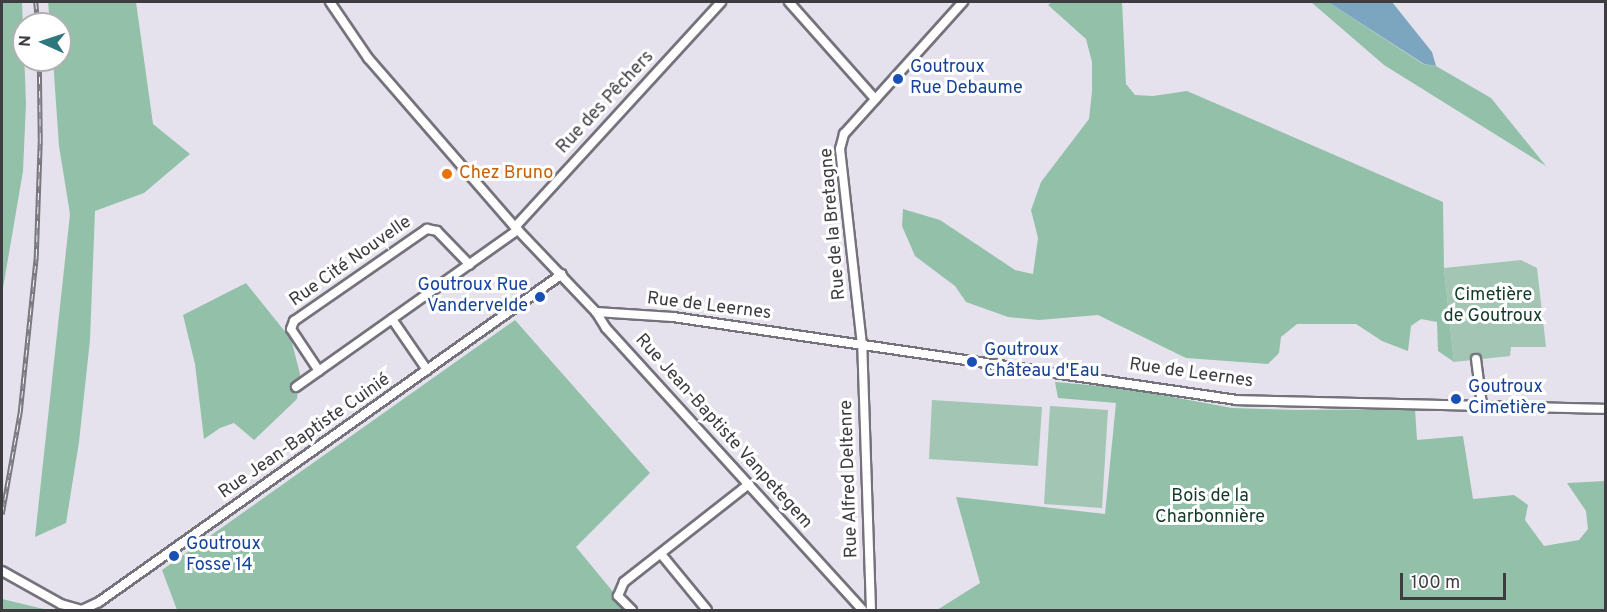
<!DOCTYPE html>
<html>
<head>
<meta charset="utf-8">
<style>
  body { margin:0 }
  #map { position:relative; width:1607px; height:612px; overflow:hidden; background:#e5e2ed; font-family:Overpass,sans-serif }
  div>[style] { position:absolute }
  .green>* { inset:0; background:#a2c6b3 }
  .forest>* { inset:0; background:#93c0a9 }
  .water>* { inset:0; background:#7ca6bf }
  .roads { filter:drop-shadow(2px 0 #75727c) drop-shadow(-2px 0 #75727c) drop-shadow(0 2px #75727c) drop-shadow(0 -2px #75727c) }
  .minor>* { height:8px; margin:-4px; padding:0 4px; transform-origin:4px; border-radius:4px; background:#fff }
  .rail>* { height:4.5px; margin-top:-2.25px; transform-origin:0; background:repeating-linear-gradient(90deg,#fff 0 7px,#79777f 0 14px); box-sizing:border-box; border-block:2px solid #79777f }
  .dots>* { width:16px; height:16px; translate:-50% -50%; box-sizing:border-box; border:3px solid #fff; border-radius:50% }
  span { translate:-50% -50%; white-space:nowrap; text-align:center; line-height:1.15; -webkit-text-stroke:6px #fff; paint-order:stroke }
  .transit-label { font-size:18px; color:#164399 }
  .left { translate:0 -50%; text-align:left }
  .right { translate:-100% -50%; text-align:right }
  .street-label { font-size:18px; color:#3d3c41 }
  .food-label { font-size:18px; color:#c56008 }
  .park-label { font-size:18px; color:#133a29 }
  .frame { position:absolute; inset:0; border:3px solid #3d3c41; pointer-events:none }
  .north { position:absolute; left:12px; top:12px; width:60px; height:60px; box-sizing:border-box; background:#fff; border:2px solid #b1b1b3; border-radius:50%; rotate:273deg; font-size:16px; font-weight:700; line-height:24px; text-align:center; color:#3d3c41 }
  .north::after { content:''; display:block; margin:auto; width:21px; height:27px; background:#2e777d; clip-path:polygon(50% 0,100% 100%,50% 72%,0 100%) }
  .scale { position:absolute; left:1400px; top:573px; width:106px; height:27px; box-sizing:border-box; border:3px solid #3d3c41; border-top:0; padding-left:8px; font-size:18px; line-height:21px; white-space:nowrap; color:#3d3c41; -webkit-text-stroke:4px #fff; paint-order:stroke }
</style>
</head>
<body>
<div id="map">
  <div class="green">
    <i style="clip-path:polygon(1521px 260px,1537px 268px,1546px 347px,1511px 347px,1510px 356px,1454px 362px,1444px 268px)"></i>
    <i style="clip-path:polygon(932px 400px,1042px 407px,1038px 466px,929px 459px)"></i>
    <i style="clip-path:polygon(1050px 406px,1108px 410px,1102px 508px,1044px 504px)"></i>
  </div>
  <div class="forest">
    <i style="clip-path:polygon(2px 2px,22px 2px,26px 103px,23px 171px,2px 294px)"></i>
    <i style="clip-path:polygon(48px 2px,136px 2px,153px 124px,190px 154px,144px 193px,95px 211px,90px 340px,79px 442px,66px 523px,35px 537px,70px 214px,59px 146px,53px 60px,60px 60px,60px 24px,50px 24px)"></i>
    <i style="clip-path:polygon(1052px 2px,1122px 2px,1126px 84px,1135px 95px,1153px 96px,1187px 91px,1443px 202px,1444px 268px,1454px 362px,1438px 351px,1437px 322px,1421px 319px,1411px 326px,1408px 351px,1382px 341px,1356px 324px,1297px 324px,1281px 337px,1279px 353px,1268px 364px,1186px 358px,1098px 315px,1039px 320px,1008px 317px,966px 302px,955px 286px,915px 256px,902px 226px,903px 209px,940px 220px,1015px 270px,1033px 274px,1038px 238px,1031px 210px,1041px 182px,1089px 119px,1092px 91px,1092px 62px,1086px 39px,1048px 5px)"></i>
    <i style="clip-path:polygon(1311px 2px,1328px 2px,1423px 64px,1436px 66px,1491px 98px,1546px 166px,1384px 65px)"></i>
    <i style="clip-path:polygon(246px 283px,291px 339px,300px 374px,297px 399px,254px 440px,234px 423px,220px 428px,204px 439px,195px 364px,183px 315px)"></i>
    <i style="clip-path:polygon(515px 320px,650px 473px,576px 547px,628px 610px,177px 610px,162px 570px)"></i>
    <i style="clip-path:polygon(1055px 382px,1124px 388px,1232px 408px,1298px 410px,1415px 409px,1417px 440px,1463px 436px,1473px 499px,1514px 495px,1528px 505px,1525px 520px,1544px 546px,1579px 540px,1588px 529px,1586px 511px,1567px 483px,1605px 481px,1605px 610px,937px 610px,980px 583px,956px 497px,1105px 514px,1116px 403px,1058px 398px)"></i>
    <i style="clip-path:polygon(2px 599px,48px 610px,2px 610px)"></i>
  </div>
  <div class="water">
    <i style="clip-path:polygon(1328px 2px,1392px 2px,1432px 52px,1436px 66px,1424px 64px)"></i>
  </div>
  <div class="roads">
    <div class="minor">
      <i style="left:330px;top:2px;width:68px;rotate:55.8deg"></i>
      <i style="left:368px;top:58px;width:224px;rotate:49deg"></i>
      <i style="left:515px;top:227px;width:117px;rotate:46.4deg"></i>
      <i style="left:596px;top:312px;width:19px;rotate:58deg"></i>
      <i style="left:606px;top:328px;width:382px;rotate:47.7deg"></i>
      <i style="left:789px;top:2px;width:130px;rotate:48.4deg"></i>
      <i style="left:515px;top:227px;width:305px;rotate:-47.5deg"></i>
      <i style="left:596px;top:312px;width:77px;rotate:3.7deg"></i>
      <i style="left:673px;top:317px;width:570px;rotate:8.37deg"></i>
      <i style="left:1237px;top:400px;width:369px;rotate:1.4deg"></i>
      <i style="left:392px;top:319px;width:62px;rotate:55.5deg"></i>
      <i style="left:1476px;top:359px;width:46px;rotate:82.6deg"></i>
      <i style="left:319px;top:371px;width:50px;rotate:-123.7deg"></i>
      <i style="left:291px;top:329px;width:9px;rotate:-69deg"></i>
      <i style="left:294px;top:321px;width:162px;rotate:-34.7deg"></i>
      <i style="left:427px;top:229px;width:10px;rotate:11deg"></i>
      <i style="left:437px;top:231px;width:47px;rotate:45.9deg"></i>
      <i style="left:296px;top:387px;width:272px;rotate:-35.3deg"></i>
      <i style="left:661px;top:554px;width:72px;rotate:50.6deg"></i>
      <i style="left:2px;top:571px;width:68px;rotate:29.2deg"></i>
      <i style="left:61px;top:604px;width:22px;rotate:16deg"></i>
      <i style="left:82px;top:610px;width:19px;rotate:-25deg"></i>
      <i style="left:99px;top:602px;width:567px;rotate:-35.31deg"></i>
      <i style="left:632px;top:610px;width:20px;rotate:-135deg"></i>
      <i style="left:618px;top:596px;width:15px;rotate:-67deg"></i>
      <i style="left:624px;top:582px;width:159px;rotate:-38.1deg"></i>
      <i style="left:871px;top:610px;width:265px;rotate:-91.9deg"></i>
      <i style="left:862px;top:345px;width:197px;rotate:-96.4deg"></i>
      <i style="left:840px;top:149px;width:16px;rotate:-75deg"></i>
      <i style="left:844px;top:134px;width:178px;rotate:-48deg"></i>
    </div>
  </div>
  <div class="rail">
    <i style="left:36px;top:2px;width:22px;rotate:85deg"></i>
    <i style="left:2px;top:514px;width:104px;rotate:-80deg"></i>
    <i style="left:20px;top:412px;width:157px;rotate:-84.1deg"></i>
    <i style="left:36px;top:256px;width:116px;rotate:-88deg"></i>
    <i style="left:40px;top:140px;width:80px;rotate:-90.7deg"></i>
  </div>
  <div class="dots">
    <i style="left:898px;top:79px;background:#1a4fb4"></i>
    <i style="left:447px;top:174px;background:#e8710a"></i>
    <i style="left:540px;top:297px;background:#1a4fb4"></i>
    <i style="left:972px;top:362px;background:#1a4fb4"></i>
    <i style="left:1456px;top:399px;background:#1a4fb4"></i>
    <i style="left:174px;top:556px;background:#1a4fb4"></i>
  </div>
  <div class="transit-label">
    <span class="left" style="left:910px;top:79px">Goutroux<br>Rue Debaume</span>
    <span class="right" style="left:528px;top:297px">Goutroux Rue<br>Vandervelde</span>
    <span class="left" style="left:984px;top:362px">Goutroux<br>Château d'Eau</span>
    <span class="left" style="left:1468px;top:399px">Goutroux<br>Cimetière</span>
    <span class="left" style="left:186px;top:556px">Goutroux<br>Fosse 14</span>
  </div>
  <div class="street-label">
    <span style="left:606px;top:103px;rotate:-47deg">Rue des Pêchers</span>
    <span style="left:834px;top:224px;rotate:-95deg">Rue de la Bretagne</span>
    <span style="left:351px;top:262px;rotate:-35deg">Rue Cité Nouvelle</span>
    <span style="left:709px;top:307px;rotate:7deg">Rue de Leernes</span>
    <span style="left:1191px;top:374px;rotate:8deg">Rue de Leernes</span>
    <span style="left:723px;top:432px;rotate:48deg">Rue Jean-Baptiste Vanpetegem</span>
    <span style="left:305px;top:437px;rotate:-35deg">Rue Jean-Baptiste Cuinié</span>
    <span style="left:850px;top:479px;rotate:-92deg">Rue Alfred Deltenre</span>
  </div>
  <div class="food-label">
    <span class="left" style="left:459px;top:174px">Chez Bruno</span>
  </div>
  <div class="park-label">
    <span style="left:1493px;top:307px">Cimetière<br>de Goutroux</span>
    <span style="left:1210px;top:508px">Bois de la<br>Charbonnière</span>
  </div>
  <div class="frame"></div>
  <div class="north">N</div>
  <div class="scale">100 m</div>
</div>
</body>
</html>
